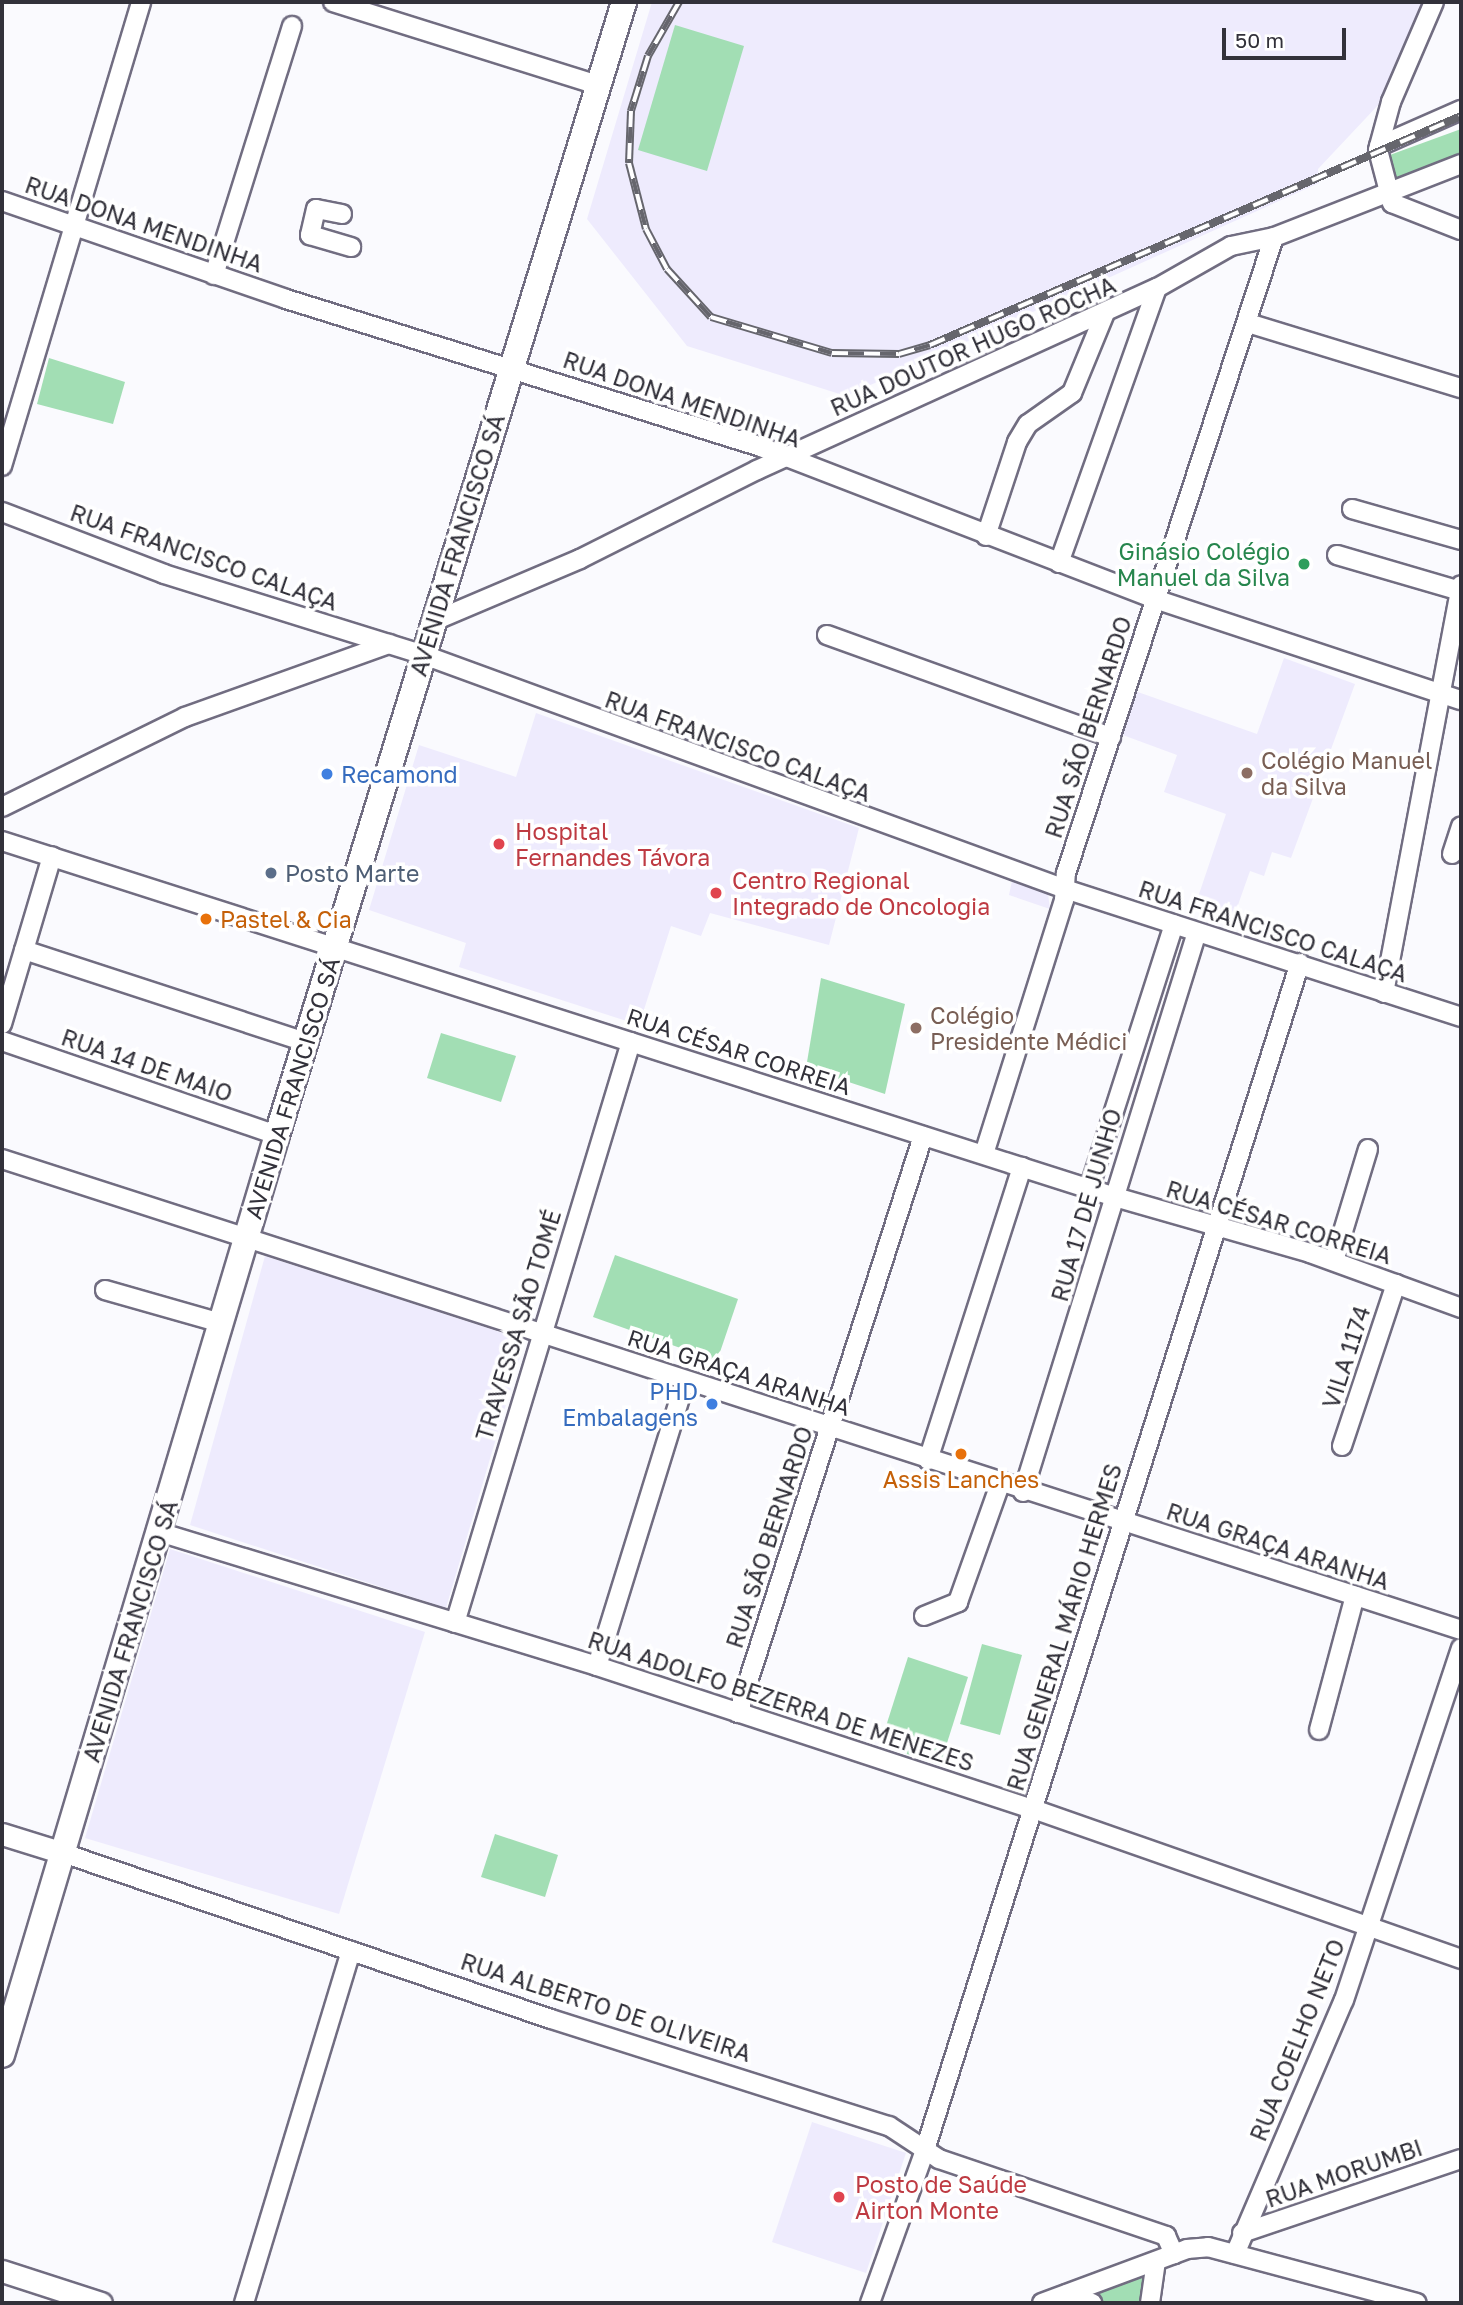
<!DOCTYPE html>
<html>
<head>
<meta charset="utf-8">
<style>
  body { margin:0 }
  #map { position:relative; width:1463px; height:2305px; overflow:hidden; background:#fafafe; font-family:"Golos Text",sans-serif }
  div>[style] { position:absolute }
  .built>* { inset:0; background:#eeebfd }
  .green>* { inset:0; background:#a2deb4 }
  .roads { filter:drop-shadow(2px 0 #716d81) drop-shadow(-2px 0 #716d81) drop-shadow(0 2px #716d81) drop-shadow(0 -2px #716d81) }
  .minor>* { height:18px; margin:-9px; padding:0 9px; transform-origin:9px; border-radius:9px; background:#fff }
  .tertiary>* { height:21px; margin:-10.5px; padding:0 10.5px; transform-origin:10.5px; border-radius:10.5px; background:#fff }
  .secondary>* { height:24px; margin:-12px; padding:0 12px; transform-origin:12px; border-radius:12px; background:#fff }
  .rail>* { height:8px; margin-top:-4px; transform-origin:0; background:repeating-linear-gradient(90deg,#fff 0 16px,#66666d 0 32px); box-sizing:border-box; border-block:2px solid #66666d }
  .dots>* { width:19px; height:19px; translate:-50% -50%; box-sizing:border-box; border:4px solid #fff; border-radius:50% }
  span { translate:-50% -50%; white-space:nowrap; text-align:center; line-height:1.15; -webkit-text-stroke:7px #fff; paint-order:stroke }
  .street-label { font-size:23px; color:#32313a }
  .leisure-label { font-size:23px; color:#27864d }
  .right { translate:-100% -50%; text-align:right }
  .education-label { font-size:23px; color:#785e54 }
  .left { translate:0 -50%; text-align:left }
  .shop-label { font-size:23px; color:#366cbe }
  .health-label { font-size:23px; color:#be3a42 }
  .service-label { font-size:23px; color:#4e5e75 }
  .food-label { font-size:23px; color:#c56008 }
  .frame { position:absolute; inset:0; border:4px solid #32313a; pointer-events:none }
  .scale { position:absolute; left:1222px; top:28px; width:124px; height:32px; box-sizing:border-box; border:4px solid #32313a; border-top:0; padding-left:9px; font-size:21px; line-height:24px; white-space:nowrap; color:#32313a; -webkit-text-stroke:5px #fff; paint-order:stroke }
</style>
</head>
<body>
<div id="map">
  <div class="built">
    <i style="clip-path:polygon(652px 2px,1425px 2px,1381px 102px,1318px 169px,1319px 183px,846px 396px,687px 346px,587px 219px)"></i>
    <i style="clip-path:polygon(1284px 658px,1355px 684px,1291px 858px,1272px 852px,1264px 876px,1250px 871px,1233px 919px,1195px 906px,1226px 814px,1164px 792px,1177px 755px,1120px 734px,1135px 691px,1257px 734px)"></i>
    <i style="clip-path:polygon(536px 713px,859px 828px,829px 945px,710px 913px,701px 936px,671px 926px,639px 1025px,459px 967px,466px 943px,369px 910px,419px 745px,516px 777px)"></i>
    <i style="clip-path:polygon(1012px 881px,1048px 894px,1050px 909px,1009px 895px)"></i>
    <i style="clip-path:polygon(265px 1256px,525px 1340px,446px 1608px,190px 1525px)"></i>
    <i style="clip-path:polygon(170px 1549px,425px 1632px,339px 1914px,85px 1838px)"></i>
    <i style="clip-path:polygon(812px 2122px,906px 2153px,866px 2273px,772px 2242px)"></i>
  </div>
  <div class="green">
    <i style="clip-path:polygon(675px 25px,744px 46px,707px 171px,638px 150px)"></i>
    <i style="clip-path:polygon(1461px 129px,1461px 157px,1395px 181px,1387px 156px)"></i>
    <i style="clip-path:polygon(49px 358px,125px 382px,113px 424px,37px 404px)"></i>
    <i style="clip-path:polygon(821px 978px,905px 1004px,885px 1094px,806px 1068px)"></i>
    <i style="clip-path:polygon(441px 1033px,516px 1056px,501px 1102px,427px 1078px)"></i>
    <i style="clip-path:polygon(615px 1255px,738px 1299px,717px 1361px,593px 1317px)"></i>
    <i style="clip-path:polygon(982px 1644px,1022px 1655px,1000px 1735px,960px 1724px)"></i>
    <i style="clip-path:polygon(908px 1657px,968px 1677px,940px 1765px,880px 1745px)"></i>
    <i style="clip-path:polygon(495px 1834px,558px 1855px,545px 1897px,481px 1877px)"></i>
    <i style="clip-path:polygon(1146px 2273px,1141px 2303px,1103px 2303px,1082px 2297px)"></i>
  </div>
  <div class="roads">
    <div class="minor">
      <i style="left:333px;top:2px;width:278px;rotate:17.4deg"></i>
      <i style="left:1434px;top:2px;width:109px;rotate:113.3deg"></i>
      <i style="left:1391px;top:102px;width:50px;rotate:105.2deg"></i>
      <i style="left:1378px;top:150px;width:55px;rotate:75.2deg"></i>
      <i style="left:1392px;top:203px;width:74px;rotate:21.4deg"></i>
      <i style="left:1379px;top:146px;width:90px;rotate:-23.7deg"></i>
      <i style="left:2px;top:201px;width:300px;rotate:19deg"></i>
      <i style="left:286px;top:299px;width:498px;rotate:17.3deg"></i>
      <i style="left:761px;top:447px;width:422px;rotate:21.1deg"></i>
      <i style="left:1155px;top:599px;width:322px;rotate:18.3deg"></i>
      <i style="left:342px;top:214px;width:26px;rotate:-169deg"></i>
      <i style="left:316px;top:209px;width:27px;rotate:103deg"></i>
      <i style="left:310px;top:235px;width:43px;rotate:16.3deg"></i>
      <i style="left:214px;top:275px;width:261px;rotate:-72.6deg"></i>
      <i style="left:1248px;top:323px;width:223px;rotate:17deg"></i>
      <i style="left:2px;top:466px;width:484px;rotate:-73.3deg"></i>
      <i style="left:1352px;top:509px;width:113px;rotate:15.9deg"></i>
      <i style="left:2px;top:512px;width:173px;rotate:20.9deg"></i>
      <i style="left:164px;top:574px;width:272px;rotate:17.3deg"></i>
      <i style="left:424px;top:655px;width:682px;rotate:20.05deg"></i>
      <i style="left:1065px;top:889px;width:416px;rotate:17.9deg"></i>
      <i style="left:986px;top:536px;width:99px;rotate:-71.7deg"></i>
      <i style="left:1017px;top:442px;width:21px;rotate:-59deg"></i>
      <i style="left:1028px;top:424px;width:54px;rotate:-35.2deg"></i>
      <i style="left:1072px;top:393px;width:87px;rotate:-67.6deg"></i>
      <i style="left:1337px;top:555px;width:128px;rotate:16.3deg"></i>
      <i style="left:1059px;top:563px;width:292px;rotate:-70.4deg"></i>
      <i style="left:434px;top:621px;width:159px;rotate:-23deg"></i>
      <i style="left:580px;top:559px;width:198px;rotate:-26.7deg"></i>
      <i style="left:757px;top:470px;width:439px;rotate:-24.5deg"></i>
      <i style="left:1157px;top:288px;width:85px;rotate:-29.6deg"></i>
      <i style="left:1231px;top:246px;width:44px;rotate:-11.8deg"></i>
      <i style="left:1274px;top:237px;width:201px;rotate:-21.3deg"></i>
      <i style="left:827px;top:635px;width:302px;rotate:19.8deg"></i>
      <i style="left:2px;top:807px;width:204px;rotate:-26.2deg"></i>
      <i style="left:185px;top:717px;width:217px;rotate:-19.7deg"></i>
      <i style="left:2px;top:841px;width:1169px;rotate:17.74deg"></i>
      <i style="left:1115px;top:1197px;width:203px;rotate:16deg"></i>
      <i style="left:1310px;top:1253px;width:161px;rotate:20deg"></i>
      <i style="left:1452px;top:854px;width:29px;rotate:-72deg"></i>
      <i style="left:24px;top:950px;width:296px;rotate:18.1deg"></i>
      <i style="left:1384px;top:993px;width:415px;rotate:-79.3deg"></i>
      <i style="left:2px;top:1024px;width:175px;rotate:-73.4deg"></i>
      <i style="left:2px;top:1041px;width:291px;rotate:18.9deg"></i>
      <i style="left:984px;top:1154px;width:266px;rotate:-72.5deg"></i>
      <i style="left:1064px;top:900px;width:27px;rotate:-86deg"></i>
      <i style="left:1066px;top:873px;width:669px;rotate:-71.89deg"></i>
      <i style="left:2px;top:1159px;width:1533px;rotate:17.89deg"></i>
      <i style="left:1089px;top:1189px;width:278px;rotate:-72.2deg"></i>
      <i style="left:1334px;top:1261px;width:117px;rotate:-73.1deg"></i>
      <i style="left:105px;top:1290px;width:121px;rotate:15.9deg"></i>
      <i style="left:1342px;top:1446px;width:171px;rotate:-71.6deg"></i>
      <i style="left:928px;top:1460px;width:308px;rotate:-72.2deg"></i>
      <i style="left:1023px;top:1492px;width:586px;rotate:-72.74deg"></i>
      <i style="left:159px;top:1532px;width:458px;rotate:17deg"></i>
      <i style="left:597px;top:1666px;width:459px;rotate:18.2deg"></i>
      <i style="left:1033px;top:1809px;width:454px;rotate:19.3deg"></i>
      <i style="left:924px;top:1616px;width:37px;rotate:-22deg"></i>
      <i style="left:958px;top:1602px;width:125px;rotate:-70.4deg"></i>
      <i style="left:455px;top:1623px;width:607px;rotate:-73.15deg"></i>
      <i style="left:597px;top:1666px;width:298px;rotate:-72.8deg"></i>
      <i style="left:738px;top:1713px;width:606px;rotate:-72.22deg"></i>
      <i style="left:1319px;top:1730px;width:139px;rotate:-75deg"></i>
      <i style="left:63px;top:1853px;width:515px;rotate:18.79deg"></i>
      <i style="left:551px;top:2019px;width:355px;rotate:17.6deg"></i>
      <i style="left:889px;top:2126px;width:60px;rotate:33.4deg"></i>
      <i style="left:939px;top:2159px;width:240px;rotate:18.7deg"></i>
      <i style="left:1166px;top:2236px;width:20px;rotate:66deg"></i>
      <i style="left:1242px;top:2233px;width:231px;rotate:-18.7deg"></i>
      <i style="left:1235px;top:2254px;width:276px;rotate:-66.8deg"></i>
      <i style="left:1344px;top:2000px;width:371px;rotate:-71.6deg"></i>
      <i style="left:1067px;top:2294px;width:27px;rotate:20deg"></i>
      <i style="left:244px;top:2303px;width:368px;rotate:-73.1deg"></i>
      <i style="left:870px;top:2303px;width:159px;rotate:-70.2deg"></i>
      <i style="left:924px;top:2153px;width:1248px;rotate:-72.47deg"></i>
      <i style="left:1042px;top:2303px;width:155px;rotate:-20.4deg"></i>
      <i style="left:1187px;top:2249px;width:21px;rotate:-5deg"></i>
      <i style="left:1208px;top:2247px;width:216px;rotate:15deg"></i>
      <i style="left:1150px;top:2303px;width:42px;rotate:-81.9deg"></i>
    </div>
    <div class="tertiary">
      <i style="left:2px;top:1834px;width:64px;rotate:17.3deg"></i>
      <i style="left:2px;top:2271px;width:104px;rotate:17.9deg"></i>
    </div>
    <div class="secondary">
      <i style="left:2px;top:2055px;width:960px;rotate:-73.36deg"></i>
      <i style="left:277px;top:1135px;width:1185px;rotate:-72.97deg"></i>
    </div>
  </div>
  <div class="rail">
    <i style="left:679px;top:2px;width:62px;rotate:119.9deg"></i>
    <i style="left:648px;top:56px;width:58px;rotate:107.2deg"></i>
    <i style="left:631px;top:111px;width:52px;rotate:92.2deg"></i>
    <i style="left:629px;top:163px;width:68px;rotate:75.6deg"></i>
    <i style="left:646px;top:229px;width:45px;rotate:62.3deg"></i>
    <i style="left:667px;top:269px;width:65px;rotate:47.5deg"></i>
    <i style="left:711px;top:317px;width:126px;rotate:16.6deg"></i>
    <i style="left:832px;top:353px;width:67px;rotate:0.9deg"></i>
    <i style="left:899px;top:354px;width:32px;rotate:-16deg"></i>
    <i style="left:930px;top:345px;width:578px;rotate:-23.33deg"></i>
  </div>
  <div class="dots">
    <i style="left:1304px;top:564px;background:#2e9e5b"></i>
    <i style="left:1247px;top:773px;background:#8d6e63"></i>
    <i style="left:327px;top:774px;background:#3f7fe0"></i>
    <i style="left:499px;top:844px;background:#e0444e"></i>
    <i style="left:271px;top:873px;background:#5c6f8a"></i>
    <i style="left:716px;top:893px;background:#e0444e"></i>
    <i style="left:206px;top:919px;background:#e8710a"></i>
    <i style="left:916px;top:1028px;background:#8d6e63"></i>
    <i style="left:712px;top:1404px;background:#3f7fe0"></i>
    <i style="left:961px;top:1454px;background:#e8710a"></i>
    <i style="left:839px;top:2197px;background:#e0444e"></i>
  </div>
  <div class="street-label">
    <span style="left:144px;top:224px;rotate:19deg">RUA DONA MENDINHA</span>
    <span style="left:973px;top:346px;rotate:-24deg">RUA DOUTOR HUGO ROCHA</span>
    <span style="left:682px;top:399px;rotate:19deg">RUA DONA MENDINHA</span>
    <span style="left:457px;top:545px;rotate:-73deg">AVENIDA FRANCISCO SÁ</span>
    <span style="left:204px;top:557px;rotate:19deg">RUA FRANCISCO CALAÇA</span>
    <span style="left:1088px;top:727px;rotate:-72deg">RUA SÃO BERNARDO</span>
    <span style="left:738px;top:746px;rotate:20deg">RUA FRANCISCO CALAÇA</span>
    <span style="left:1273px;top:931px;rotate:18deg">RUA FRANCISCO CALAÇA</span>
    <span style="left:739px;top:1051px;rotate:18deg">RUA CÉSAR CORREIA</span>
    <span style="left:147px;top:1065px;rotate:19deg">RUA 14 DE MAIO</span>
    <span style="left:292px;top:1088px;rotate:-73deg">AVENIDA FRANCISCO SÁ</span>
    <span style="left:1086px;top:1205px;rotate:-74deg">RUA 17 DE JUNHO</span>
    <span style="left:1279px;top:1222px;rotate:17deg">RUA CÉSAR CORREIA</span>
    <span style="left:518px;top:1325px;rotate:-73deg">TRAVESSA SÃO TOMÉ</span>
    <span style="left:1346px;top:1357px;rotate:-72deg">VILA 1174</span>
    <span style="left:739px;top:1372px;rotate:18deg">RUA GRAÇA ARANHA</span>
    <span style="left:769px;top:1537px;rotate:-72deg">RUA SÃO BERNARDO</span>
    <span style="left:1278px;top:1546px;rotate:18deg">RUA GRAÇA ARANHA</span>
    <span style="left:1064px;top:1627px;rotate:-73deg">RUA GENERAL MÁRIO HERMES</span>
    <span style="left:130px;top:1631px;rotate:-73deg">AVENIDA FRANCISCO SÁ</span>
    <span style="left:781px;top:1701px;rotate:18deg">RUA ADOLFO BEZERRA DE MENEZES</span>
    <span style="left:606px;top:2007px;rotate:18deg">RUA ALBERTO DE OLIVEIRA</span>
    <span style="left:1297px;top:2040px;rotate:-68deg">RUA COELHO NETO</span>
    <span style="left:1344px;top:2173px;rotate:-19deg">RUA MORUMBI</span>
  </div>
  <div class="leisure-label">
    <span class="right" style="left:1290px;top:564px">Ginásio Colégio<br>Manuel da Silva</span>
  </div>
  <div class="education-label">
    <span class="left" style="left:1261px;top:773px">Colégio Manuel<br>da Silva</span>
    <span class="left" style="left:930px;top:1028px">Colégio<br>Presidente Médici</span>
  </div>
  <div class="shop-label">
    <span class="left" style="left:341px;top:774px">Recamond</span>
    <span class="right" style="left:698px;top:1404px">PHD<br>Embalagens</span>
  </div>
  <div class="health-label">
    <span class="left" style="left:515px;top:844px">Hospital<br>Fernandes Távora</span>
    <span class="left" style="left:732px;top:893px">Centro Regional<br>Integrado de Oncologia</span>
    <span class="left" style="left:855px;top:2197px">Posto de Saúde<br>Airton Monte</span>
  </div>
  <div class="service-label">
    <span class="left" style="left:285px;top:873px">Posto Marte</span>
  </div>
  <div class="food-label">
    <span class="left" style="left:220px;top:919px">Pastel &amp; Cia</span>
    <span style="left:961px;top:1479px">Assis Lanches</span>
  </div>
  <div class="frame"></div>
  <div class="scale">50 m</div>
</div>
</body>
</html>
